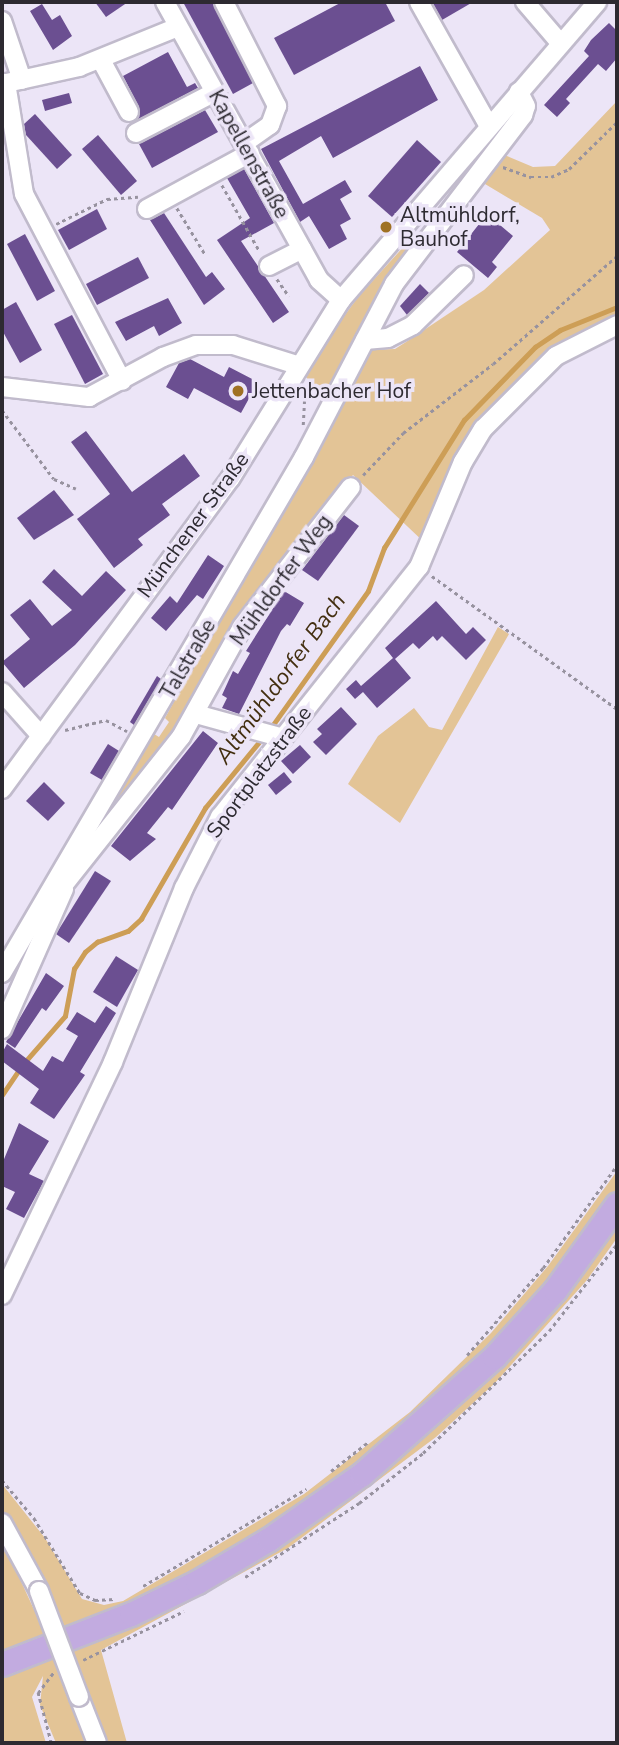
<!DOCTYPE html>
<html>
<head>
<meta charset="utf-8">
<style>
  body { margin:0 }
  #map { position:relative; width:619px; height:1745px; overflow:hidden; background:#ece5f7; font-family:"Nunito Sans",sans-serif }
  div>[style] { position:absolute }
  .green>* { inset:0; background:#e3c496 }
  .stream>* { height:4.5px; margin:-2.25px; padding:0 2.25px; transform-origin:2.25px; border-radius:2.25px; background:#cd9e56 }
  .building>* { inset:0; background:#6b4f91 }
  .path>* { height:2.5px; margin-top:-1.25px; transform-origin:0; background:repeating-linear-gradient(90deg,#97929f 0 3.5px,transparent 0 7px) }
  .roads { filter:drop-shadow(2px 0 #c1bbcc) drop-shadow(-2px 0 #c1bbcc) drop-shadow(0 2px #c1bbcc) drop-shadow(0 -2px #c1bbcc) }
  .minor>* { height:18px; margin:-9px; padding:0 9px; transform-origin:9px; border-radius:9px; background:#fff }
  .major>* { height:23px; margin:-11.5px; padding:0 11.5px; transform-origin:11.5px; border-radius:11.5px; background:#c2abe0 }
  .bridges { filter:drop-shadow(2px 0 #c1bbcc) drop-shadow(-2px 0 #c1bbcc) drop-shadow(0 2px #c1bbcc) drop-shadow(0 -2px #c1bbcc) }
  .minor-bridge>* { height:18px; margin:-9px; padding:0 9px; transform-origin:9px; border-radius:9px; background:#fff }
  .dots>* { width:19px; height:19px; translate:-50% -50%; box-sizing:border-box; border:4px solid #ece5f7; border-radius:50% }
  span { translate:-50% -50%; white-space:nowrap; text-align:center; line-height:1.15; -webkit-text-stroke:7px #ece5f7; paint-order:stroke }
  .street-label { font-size:21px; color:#2d2a31 }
  .poi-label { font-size:21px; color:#2d2a31 }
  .left { translate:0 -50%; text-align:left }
  .water-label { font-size:23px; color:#432f10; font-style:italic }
  .frame { position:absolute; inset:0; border:4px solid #2d2a31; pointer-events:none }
</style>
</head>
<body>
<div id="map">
  <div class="green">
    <i style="clip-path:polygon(617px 101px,617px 320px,501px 403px,426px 544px,353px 475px,273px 572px,246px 609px,193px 708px,74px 866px,154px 734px,159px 737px,169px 722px,165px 718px,367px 350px,395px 349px,406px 342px,484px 290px,550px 230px,542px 218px,480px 181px,502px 154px,533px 167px,555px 166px)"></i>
    <i style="clip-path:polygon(416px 233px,419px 242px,345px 371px,312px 399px,305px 370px,358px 297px)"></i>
    <i style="clip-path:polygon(498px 627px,509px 634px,400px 823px,348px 784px,378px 736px,414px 708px,429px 727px,442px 730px)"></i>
    <i style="clip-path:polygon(617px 1171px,617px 1188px,546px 1285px,417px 1417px,310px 1502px,195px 1571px,65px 1632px,38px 1567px,2px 1512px,2px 1484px,45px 1538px,82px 1599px,104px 1605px,123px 1601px,304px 1494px,410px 1412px,491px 1333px,548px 1266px)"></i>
    <i style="clip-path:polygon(617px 1219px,617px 1238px,587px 1280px,495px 1383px,436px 1437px,288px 1548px,101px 1650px,127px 1743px,56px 1743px,40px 1705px,43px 1676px,32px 1697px,46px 1743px,2px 1743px,2px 1674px,39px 1663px,353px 1493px,481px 1383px)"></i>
    <i style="clip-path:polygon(2px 1540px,48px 1640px,2px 1655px)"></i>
  </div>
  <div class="stream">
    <i style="left:270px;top:729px;width:169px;rotate:-54.6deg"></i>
    <i style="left:368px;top:591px;width:46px;rotate:-69.6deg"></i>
    <i style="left:384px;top:548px;width:151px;rotate:-58deg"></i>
    <i style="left:464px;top:420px;width:102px;rotate:-45.8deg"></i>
    <i style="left:535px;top:347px;width:30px;rotate:-34deg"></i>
    <i style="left:560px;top:330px;width:61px;rotate:-22deg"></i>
    <i style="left:24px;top:1063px;width:62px;rotate:-48.9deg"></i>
    <i style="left:65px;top:1016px;width:48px;rotate:-79.2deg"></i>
    <i style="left:74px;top:969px;width:20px;rotate:-57deg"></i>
    <i style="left:85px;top:952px;width:16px;rotate:-40deg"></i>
    <i style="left:97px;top:942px;width:33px;rotate:-20deg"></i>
    <i style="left:128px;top:931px;width:18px;rotate:-43deg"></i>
    <i style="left:141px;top:919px;width:128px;rotate:-60deg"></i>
    <i style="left:205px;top:808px;width:93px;rotate:-50.7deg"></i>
    <i style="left:2px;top:1095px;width:30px;rotate:-56deg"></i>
  </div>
  <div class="building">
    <i style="clip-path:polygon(95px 2px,128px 2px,106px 17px)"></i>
    <i style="clip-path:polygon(183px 2px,213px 2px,253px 83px,233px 94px)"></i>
    <i style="clip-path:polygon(342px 2px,385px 2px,395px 21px,294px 75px,274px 38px)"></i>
    <i style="clip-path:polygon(432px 2px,473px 2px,442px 20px)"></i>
    <i style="clip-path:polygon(42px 4px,52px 20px,60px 15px,72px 36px,53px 50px,30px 11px)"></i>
    <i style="clip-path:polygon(609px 23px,617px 31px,617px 58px,606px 71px,598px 64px,566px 99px,570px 103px,557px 117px,544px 105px,589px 56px,584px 51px,591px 40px)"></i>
    <i style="clip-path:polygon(168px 52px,187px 87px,195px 83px,198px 88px,137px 120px,139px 107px,123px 76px)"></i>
    <i style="clip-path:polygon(420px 66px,438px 100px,333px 158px,321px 136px,279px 161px,303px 204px,345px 180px,352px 192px,340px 199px,351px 219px,340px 225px,347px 239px,329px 249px,309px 216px,300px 222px,261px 149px)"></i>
    <i style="clip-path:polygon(69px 93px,72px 103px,45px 111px,42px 100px)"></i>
    <i style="clip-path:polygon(205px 110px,218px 132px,152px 168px,139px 144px)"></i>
    <i style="clip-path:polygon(35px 114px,72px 155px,57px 169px,26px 135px,24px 124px)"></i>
    <i style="clip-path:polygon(98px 135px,137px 181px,121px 195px,82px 149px)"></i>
    <i style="clip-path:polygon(417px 140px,441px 162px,392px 217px,368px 196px)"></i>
    <i style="clip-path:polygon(244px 169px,274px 223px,241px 241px,289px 312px,273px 323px,217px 240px,250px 218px,227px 178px)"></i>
    <i style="clip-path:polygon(97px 209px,107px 229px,69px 250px,58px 230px)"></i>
    <i style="clip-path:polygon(164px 213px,206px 277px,212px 272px,225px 289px,204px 305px,150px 220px)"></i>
    <i style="clip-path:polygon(487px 214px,513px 236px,492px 262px,497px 267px,488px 278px,457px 252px)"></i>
    <i style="clip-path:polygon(25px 234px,55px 291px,37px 301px,7px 244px)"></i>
    <i style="clip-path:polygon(138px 257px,149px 278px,97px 305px,86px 284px)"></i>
    <i style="clip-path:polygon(420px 284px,429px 293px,407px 315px,400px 306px)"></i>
    <i style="clip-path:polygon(168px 298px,182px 323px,159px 336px,154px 326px,126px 341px,115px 322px)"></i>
    <i style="clip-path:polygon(16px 302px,42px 350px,20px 363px,2px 330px,2px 310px)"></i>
    <i style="clip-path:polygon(72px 315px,103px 374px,85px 384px,54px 324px)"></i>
    <i style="clip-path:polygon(190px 359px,224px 377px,229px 367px,258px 382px,241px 413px,194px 388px,188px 399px,166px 387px,179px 363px)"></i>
    <i style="clip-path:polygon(86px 431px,132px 492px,184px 454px,200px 476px,162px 504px,170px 515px,138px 539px,143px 545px,114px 568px,77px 519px,110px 494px,71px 442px)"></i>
    <i style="clip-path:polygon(54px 490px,74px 515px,34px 540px,17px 518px)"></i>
    <i style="clip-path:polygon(344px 515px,359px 526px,318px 581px,302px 570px)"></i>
    <i style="clip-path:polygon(208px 555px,224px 566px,203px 599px,197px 595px,166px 631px,151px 618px,170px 596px,177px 603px)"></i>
    <i style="clip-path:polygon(54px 569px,82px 596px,106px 571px,126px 590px,75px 645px,24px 688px,2px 662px,30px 639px,10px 615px,30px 599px,52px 626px,72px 610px,42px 582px)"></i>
    <i style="clip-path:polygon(284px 591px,304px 603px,290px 626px,287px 624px,281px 631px,239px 714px,222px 708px,227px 698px,222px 695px,233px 671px,238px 674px,250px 653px,246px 651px)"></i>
    <i style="clip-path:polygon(436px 601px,466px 634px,473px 627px,486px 640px,466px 660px,442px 636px,437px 641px,433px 636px,419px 649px,413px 643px,395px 659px,411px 678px,377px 708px,363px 692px,355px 699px,346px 689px,356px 680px,361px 686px,393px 658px,385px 648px)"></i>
    <i style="clip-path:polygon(157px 676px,161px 679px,134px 725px,130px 722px)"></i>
    <i style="clip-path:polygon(341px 707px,357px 724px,326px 755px,313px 742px,322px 734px,317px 729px)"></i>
    <i style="clip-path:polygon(203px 731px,218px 743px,172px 810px,168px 807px,147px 833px,156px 839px,130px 861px,111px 846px)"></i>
    <i style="clip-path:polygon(108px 744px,119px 751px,102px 780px,90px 773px)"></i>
    <i style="clip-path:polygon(300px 745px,311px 757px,293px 774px,281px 761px)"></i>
    <i style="clip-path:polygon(284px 772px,292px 782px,276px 795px,268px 785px)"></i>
    <i style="clip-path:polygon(44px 782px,65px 803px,48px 821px,26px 801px)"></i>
    <i style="clip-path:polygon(95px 871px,111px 881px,69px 943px,56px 934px)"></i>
    <i style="clip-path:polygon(116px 956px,138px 970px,117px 1007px,93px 992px)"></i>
    <i style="clip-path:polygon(46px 973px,64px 986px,46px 1011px,42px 1008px,15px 1048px,6px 1042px)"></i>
    <i style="clip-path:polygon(106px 1006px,116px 1013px,80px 1072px,85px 1075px,54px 1119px,30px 1103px,39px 1089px,2px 1061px,2px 1053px,7px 1044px,43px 1071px,52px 1056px,63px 1062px,78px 1036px,66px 1029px,77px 1012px,95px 1023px)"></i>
    <i style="clip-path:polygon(19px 1123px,49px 1141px,29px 1174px,44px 1181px,24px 1218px,6px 1209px,15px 1192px,2px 1186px,2px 1164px)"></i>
  </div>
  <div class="path">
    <i style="left:503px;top:167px;width:30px;rotate:20deg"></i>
    <i style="left:531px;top:177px;width:20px"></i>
    <i style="left:551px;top:177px;width:20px;rotate:-24deg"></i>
    <i style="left:569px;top:169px;width:67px;rotate:-44.4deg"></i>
    <i style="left:222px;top:185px;width:77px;rotate:60.4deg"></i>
    <i style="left:177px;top:208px;width:54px;rotate:58.7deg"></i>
    <i style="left:56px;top:224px;width:57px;rotate:-26.1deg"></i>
    <i style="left:107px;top:199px;width:31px;rotate:-4deg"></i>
    <i style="left:277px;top:279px;width:21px;rotate:55deg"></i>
    <i style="left:2px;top:410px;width:86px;rotate:53deg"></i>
    <i style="left:54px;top:479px;width:24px;rotate:24deg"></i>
    <i style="left:303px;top:425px;width:35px;rotate:-87deg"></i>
    <i style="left:363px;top:475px;width:58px;rotate:-46.4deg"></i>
    <i style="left:403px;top:433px;width:113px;rotate:-37.5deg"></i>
    <i style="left:493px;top:364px;width:164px;rotate:-41.1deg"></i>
    <i style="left:432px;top:576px;width:228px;rotate:35.7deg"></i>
    <i style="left:65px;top:730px;width:42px;rotate:-13.7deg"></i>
    <i style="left:106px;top:720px;width:24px;rotate:28deg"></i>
    <i style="left:467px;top:1355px;width:116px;rotate:-48.9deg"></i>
    <i style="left:543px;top:1268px;width:127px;rotate:-54.3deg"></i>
    <i style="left:331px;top:1471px;width:46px;rotate:-37.9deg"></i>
    <i style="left:2px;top:1480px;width:50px;rotate:49.9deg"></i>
    <i style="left:34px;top:1518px;width:88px;rotate:58.5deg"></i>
    <i style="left:80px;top:1593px;width:17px;rotate:25deg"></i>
    <i style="left:95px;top:1600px;width:20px;rotate:-3deg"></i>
    <i style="left:245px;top:1577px;width:136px;rotate:-33deg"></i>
    <i style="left:359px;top:1503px;width:81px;rotate:-38deg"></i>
    <i style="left:423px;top:1453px;width:175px;rotate:-44.1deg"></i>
    <i style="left:549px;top:1331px;width:110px;rotate:-52deg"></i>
    <i style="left:143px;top:1586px;width:190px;rotate:-30.8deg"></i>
    <i style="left:83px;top:1660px;width:112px;rotate:-25.9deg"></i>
    <i style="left:51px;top:1743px;width:52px;rotate:-104.6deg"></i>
    <i style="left:38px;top:1693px;width:26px;rotate:-53deg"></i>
  </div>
  <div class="roads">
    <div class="minor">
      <i style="left:165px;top:2px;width:318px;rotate:61deg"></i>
      <i style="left:319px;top:280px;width:30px;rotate:42deg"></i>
      <i style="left:224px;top:2px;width:117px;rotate:63deg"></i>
      <i style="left:277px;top:106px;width:20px;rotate:110deg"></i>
      <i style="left:270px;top:125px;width:32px;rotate:145deg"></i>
      <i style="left:419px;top:2px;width:142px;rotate:60.6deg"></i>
      <i style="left:525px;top:2px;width:55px;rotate:49.4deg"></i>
      <i style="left:2px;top:21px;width:62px;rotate:71.3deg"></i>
      <i style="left:101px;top:60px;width:59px;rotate:61.7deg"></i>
      <i style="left:6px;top:83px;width:112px;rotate:80.8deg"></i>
      <i style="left:24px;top:194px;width:211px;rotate:62.3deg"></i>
      <i style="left:2px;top:84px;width:79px;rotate:-12.4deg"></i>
      <i style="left:79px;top:67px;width:107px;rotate:-22deg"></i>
      <i style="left:136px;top:133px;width:89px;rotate:-27.4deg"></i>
      <i style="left:147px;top:209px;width:117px;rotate:-28.5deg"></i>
      <i style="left:269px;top:266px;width:37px;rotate:-27deg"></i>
      <i style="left:365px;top:340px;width:23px;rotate:-5deg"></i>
      <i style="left:388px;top:338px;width:28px;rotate:-27deg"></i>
      <i style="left:413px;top:325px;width:71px;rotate:-44.4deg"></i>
      <i style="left:2px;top:387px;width:88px;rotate:6.6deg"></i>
      <i style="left:89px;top:397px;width:84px;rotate:-28.4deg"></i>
      <i style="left:163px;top:357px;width:35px;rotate:-20deg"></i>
      <i style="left:196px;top:345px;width:37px"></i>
      <i style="left:233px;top:345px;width:67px;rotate:17.4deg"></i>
      <i style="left:2px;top:692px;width:59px;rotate:48.4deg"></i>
      <i style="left:196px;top:714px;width:90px;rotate:15.4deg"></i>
      <i style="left:2px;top:789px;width:385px;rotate:-53.7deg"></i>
      <i style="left:230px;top:479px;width:211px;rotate:-58.2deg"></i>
      <i style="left:341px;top:300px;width:393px;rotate:-49.3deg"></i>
      <i style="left:66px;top:882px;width:185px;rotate:-51.6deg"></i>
      <i style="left:181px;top:737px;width:126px;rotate:-61deg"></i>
      <i style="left:242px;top:627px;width:177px;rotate:-52.1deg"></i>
      <i style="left:2px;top:973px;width:598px;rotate:-59.66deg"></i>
      <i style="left:304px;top:457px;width:195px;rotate:-62.5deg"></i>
      <i style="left:394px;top:284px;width:213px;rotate:-52.6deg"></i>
      <i style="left:523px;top:115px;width:9px;rotate:-72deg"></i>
      <i style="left:526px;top:106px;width:16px;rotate:-117deg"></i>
      <i style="left:2px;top:1029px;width:153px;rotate:-66.1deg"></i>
      <i style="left:2px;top:1295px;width:258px;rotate:-64.5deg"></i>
      <i style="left:113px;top:1062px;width:188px;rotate:-67.8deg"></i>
      <i style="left:184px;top:888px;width:80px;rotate:-63.1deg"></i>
      <i style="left:220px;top:817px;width:320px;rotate:-51.5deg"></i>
      <i style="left:419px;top:567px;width:114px;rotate:-67.3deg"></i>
      <i style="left:463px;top:462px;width:39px;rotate:-59deg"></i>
      <i style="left:483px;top:429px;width:103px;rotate:-45deg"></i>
      <i style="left:556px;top:356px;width:68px;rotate:-26.9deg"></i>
      <i style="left:2px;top:1523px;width:77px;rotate:61.4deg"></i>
      <i style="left:79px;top:1697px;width:49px;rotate:68.6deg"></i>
    </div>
    <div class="major">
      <i style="left:2px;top:1664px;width:138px;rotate:-21.2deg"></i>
      <i style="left:131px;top:1614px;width:73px;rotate:-25.9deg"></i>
      <i style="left:197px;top:1582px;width:84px;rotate:-30.8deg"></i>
      <i style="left:269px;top:1539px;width:113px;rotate:-35deg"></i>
      <i style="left:362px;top:1474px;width:176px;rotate:-41.6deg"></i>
      <i style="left:494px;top:1357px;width:91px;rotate:-47.7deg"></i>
      <i style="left:555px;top:1290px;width:106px;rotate:-54.2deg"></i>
    </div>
  </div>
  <div class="bridges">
    <div class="minor-bridge">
      <i style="left:39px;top:1591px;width:113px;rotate:69.3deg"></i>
    </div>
  </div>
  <div class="dots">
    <i style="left:386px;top:227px;background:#9f7123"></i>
    <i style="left:238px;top:391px;background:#9f7123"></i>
  </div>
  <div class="street-label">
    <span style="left:249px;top:154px;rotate:61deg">Kapellenstraße</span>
    <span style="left:193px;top:525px;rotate:-54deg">Münchener Straße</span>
    <span style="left:281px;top:580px;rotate:-54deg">Mühldorfer Weg</span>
    <span style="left:188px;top:659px;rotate:-60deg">Talstraße</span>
    <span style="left:259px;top:772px;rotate:-53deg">Sportplatzstraße</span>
  </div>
  <div class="poi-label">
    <span class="left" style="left:400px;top:227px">Altmühldorf,<br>Bauhof</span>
    <span class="left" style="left:252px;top:391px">Jettenbacher Hof</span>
  </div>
  <div class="water-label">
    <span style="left:281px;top:679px;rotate:-54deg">Altmühldorfer Bach</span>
  </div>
  <div class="frame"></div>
</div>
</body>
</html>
